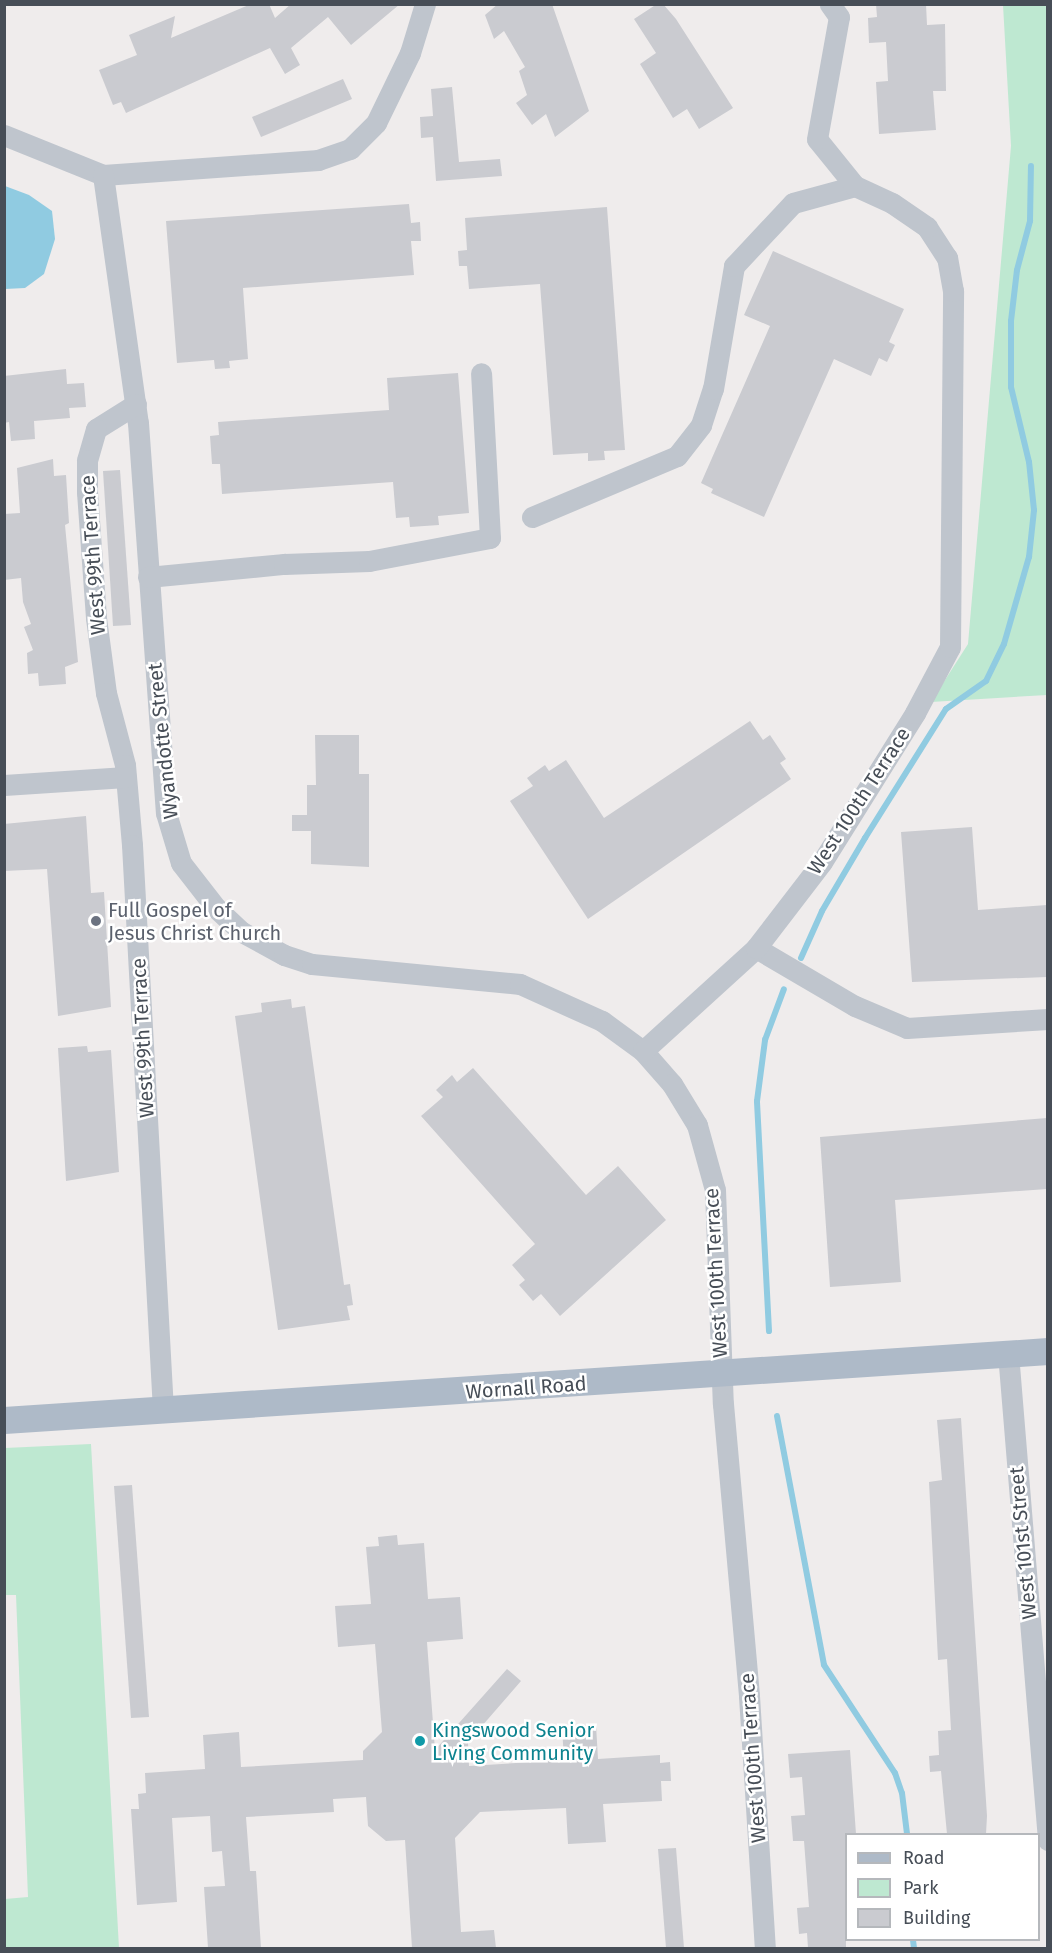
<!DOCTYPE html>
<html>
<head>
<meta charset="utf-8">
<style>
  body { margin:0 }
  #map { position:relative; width:1052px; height:1953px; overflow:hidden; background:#efecec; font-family:"Fira Sans",sans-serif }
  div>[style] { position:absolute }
  .green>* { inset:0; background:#bee8d1 }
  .water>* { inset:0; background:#90cbe1 }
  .stream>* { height:6px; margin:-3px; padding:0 3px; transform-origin:3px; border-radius:3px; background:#90cbe1 }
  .building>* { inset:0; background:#cacbd0 }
  .minor>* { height:21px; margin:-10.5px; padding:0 10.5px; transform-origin:10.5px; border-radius:10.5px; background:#bfc5cd }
  .major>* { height:27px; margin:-13.5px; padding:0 13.5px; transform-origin:13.5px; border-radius:13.5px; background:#aebac8 }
  .dots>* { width:16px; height:16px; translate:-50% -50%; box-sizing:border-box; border:3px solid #fff; border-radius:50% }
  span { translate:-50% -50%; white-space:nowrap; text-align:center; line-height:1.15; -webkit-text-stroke:5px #fff; paint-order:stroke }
  .street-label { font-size:20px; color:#474e57 }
  .worship-label { font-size:20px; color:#5b616d }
  .left { translate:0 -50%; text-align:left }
  .culture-label { font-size:20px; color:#0d838f }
  .frame { position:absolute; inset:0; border:6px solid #474e57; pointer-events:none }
  .legend { position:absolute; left:845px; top:1833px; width:195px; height:108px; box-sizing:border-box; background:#fff; border:2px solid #b5b8bc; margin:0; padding:8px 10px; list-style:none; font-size:18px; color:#474e57 }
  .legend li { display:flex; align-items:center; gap:12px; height:30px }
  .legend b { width:30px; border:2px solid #b5b8bc }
</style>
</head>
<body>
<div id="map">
  <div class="green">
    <i style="clip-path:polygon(1003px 5px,1047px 5px,1047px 695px,931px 702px,968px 644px,1011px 146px)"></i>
    <i style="clip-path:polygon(91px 1444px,119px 1948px,5px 1948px,5px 1899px,28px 1897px,16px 1595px,5px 1595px,5px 1448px)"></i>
  </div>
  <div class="water">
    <i style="clip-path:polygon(5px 186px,29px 195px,52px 211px,55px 239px,44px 274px,25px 288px,5px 289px)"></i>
  </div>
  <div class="stream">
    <i style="left:801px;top:958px;width:51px;rotate:-65.9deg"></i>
    <i style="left:822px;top:911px;width:85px;rotate:-59.5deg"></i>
    <i style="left:865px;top:838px;width:152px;rotate:-57.9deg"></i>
    <i style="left:946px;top:709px;width:49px;rotate:-35deg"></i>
    <i style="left:986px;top:681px;width:41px;rotate:-64.1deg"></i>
    <i style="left:1004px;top:644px;width:91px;rotate:-74deg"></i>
    <i style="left:1029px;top:557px;width:47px;rotate:-83.9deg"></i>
    <i style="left:1034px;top:510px;width:48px;rotate:-95.9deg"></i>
    <i style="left:1029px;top:462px;width:77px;rotate:-103.5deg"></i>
    <i style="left:1011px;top:387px;width:66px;rotate:-90deg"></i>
    <i style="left:1011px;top:321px;width:51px;rotate:-83.3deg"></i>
    <i style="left:1017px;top:270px;width:51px;rotate:-75.1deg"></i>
    <i style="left:1030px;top:221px;width:55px;rotate:-89deg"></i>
    <i style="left:769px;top:1331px;width:230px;rotate:-93deg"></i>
    <i style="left:757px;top:1101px;width:62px;rotate:-82.5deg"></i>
    <i style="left:765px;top:1040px;width:54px;rotate:-69.6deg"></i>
    <i style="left:777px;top:1416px;width:253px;rotate:79.3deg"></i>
    <i style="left:824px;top:1665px;width:129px;rotate:56.7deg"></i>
    <i style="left:895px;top:1773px;width:21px;rotate:71deg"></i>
    <i style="left:902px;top:1793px;width:41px;rotate:83deg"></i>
    <i style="left:913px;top:1940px;width:8px;rotate:83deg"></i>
  </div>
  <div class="building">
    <i style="clip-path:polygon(251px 4px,269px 4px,275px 18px,291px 4px,400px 4px,351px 45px,328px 17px,291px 48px,300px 65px,285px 74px,270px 48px,126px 113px,121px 102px,113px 105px,99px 70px,137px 55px,129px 35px,175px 16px,171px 38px)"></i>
    <i style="clip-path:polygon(498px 4px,552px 4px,589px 111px,555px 137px,546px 114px,532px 125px,516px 103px,527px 95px,519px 71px,525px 67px,504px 31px,494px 39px,485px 15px)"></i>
    <i style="clip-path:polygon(657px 4px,663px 4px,676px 19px,733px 108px,699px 129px,687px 109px,673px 118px,640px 64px,656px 53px,634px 19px)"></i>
    <i style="clip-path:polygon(876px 4px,926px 4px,927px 25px,945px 24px,946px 91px,933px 91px,936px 130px,879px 134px,876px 82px,888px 81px,886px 42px,869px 43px,868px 18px,877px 17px)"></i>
    <i style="clip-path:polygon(343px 79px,352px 99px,261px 137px,252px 117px)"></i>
    <i style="clip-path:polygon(452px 87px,459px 162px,500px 159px,502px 176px,436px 181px,433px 137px,421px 138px,420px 117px,433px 116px,431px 89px)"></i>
    <i style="clip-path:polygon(409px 204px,411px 223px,420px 222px,421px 241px,411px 241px,414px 275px,243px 288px,248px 359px,229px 361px,230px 368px,215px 369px,214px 360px,177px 363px,166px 221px)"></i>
    <i style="clip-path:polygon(607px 207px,625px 450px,604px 451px,605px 460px,588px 461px,588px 453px,553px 455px,540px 284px,469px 289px,467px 266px,459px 266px,458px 251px,467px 250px,465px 218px)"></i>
    <i style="clip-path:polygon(773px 251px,904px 309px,889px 342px,895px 345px,887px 362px,879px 358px,871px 376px,834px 359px,764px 517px,711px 493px,713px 489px,701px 483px,770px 326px,744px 315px)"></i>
    <i style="clip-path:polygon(66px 369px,67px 384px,84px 383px,86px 407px,69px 408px,70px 418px,34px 421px,35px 439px,11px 441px,9px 422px,4px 423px,4px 376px)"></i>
    <i style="clip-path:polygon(458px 373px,469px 513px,438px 516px,439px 525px,410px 527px,409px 517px,396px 518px,393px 482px,222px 494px,220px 464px,212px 464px,210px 436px,219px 435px,218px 422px,389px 410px,387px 378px)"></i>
    <i style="clip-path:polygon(53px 459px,54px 476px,66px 475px,69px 523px,65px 525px,78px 662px,65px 667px,66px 684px,39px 686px,38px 673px,28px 674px,27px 653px,33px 650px,24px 627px,31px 624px,23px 602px,21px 578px,4px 580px,4px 514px,20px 513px,17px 468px)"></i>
    <i style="clip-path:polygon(120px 470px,131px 625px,113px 626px,103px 471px)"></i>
    <i style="clip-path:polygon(750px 721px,763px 740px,770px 735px,786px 759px,780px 763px,791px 779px,588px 919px,510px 801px,533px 786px,527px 778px,545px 765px,549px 771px,566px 760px,604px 818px)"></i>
    <i style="clip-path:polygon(315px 735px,359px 735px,359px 774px,369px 774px,369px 867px,311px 864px,311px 831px,292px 831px,292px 815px,307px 815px,307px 785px,316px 785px)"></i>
    <i style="clip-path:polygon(86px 816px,91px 893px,104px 892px,111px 1007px,58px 1016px,47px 869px,4px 871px,4px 824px)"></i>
    <i style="clip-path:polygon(972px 827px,978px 910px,1047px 905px,1047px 977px,912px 982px,901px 832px)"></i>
    <i style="clip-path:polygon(291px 999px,292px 1008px,305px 1006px,344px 1285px,350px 1284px,353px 1305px,347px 1306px,350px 1320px,278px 1330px,235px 1016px,262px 1012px,261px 1003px)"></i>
    <i style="clip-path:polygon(87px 1046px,88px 1052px,111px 1050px,119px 1172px,66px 1181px,58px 1048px)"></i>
    <i style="clip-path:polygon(473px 1068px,586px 1195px,618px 1166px,666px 1220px,560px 1316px,541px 1294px,533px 1301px,519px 1285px,525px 1280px,512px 1265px,535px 1244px,421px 1116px,443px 1097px,436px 1090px,452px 1075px,457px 1082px)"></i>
    <i style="clip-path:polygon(1047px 1118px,1047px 1189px,895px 1200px,901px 1282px,830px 1287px,820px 1137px)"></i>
    <i style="clip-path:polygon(961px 1418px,987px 1816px,986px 1834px,947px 1834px,941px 1771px,930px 1772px,929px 1756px,939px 1755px,938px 1731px,951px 1730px,947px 1659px,938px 1660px,929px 1482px,942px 1480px,937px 1420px)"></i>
    <i style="clip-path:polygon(132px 1485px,149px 1717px,131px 1718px,114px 1486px)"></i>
    <i style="clip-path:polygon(397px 1535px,398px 1545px,424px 1543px,428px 1599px,460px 1597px,463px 1639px,427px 1642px,435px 1750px,507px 1669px,521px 1681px,468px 1742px,469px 1766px,564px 1760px,562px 1727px,596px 1725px,598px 1759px,660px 1755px,660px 1763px,670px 1762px,671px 1781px,661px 1781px,662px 1801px,603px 1804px,606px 1842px,568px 1844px,566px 1808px,480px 1812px,455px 1838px,461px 1932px,494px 1930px,496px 1948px,412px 1948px,405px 1840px,386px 1841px,368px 1826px,366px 1797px,333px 1799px,334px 1812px,246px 1817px,250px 1871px,256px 1871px,261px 1948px,208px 1948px,204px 1887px,225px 1886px,222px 1851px,212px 1852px,210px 1816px,172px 1818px,177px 1902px,137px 1905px,131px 1809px,139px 1809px,138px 1794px,146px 1793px,145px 1773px,205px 1769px,203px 1735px,239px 1732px,241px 1767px,363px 1760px,363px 1751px,382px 1732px,375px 1644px,338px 1647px,335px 1606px,371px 1604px,366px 1547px,379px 1546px,378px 1537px)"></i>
    <i style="clip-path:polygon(850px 1750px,856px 1834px,846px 1834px,846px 1948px,808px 1948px,807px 1933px,799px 1934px,797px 1908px,809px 1907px,804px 1841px,793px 1841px,791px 1816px,805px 1815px,802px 1777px,790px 1778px,788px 1754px)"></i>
    <i style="clip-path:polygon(676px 1848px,684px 1948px,666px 1948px,658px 1849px)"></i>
  </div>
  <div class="minor">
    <i style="left:4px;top:135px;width:107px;rotate:22deg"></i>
    <i style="left:103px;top:175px;width:216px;rotate:-4deg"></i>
    <i style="left:318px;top:160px;width:34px;rotate:-19deg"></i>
    <i style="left:350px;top:149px;width:37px;rotate:-45deg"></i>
    <i style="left:376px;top:123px;width:78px;rotate:-64.1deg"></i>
    <i style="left:410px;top:53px;width:51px;rotate:-73deg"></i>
    <i style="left:103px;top:175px;width:250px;rotate:82deg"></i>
    <i style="left:138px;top:423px;width:391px;rotate:85.9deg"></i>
    <i style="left:166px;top:813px;width:52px;rotate:73.3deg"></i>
    <i style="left:181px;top:863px;width:57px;rotate:52.1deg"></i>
    <i style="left:216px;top:908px;width:35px;rotate:43deg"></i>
    <i style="left:242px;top:932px;width:48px;rotate:28.7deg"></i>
    <i style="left:284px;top:955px;width:29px;rotate:18deg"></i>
    <i style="left:312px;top:964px;width:209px;rotate:5.5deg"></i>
    <i style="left:520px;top:984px;width:90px;rotate:24.3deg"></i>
    <i style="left:602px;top:1021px;width:51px;rotate:36.2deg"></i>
    <i style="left:643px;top:1051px;width:44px;rotate:48.7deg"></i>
    <i style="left:672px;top:1084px;width:48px;rotate:58.6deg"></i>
    <i style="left:697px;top:1125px;width:67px;rotate:74.5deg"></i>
    <i style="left:715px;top:1190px;width:214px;rotate:87.9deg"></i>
    <i style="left:723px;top:1404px;width:293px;rotate:84.9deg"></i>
    <i style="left:749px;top:1696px;width:253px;rotate:86.4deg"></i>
    <i style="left:136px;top:404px;width:47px;rotate:148deg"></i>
    <i style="left:96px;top:429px;width:32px;rotate:106deg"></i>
    <i style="left:87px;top:460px;width:32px;rotate:90deg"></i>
    <i style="left:87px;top:492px;width:126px;rotate:85.9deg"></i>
    <i style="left:96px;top:618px;width:76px;rotate:82.4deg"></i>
    <i style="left:106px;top:693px;width:74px;rotate:75.2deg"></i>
    <i style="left:125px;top:765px;width:80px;rotate:85deg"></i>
    <i style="left:132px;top:845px;width:566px;rotate:86.86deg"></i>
    <i style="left:532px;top:517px;width:157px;rotate:-22.8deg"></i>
    <i style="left:677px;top:456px;width:39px;rotate:-52deg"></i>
    <i style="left:701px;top:425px;width:38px;rotate:-72deg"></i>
    <i style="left:713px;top:389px;width:125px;rotate:-80.3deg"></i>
    <i style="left:734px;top:266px;width:86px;rotate:-46.9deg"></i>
    <i style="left:793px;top:203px;width:64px;rotate:-15.3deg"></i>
    <i style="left:148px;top:577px;width:137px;rotate:-5.5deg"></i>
    <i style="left:284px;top:564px;width:85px;rotate:-2deg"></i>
    <i style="left:369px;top:561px;width:123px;rotate:-10.8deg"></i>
    <i style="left:490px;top:538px;width:165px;rotate:-93.1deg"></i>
    <i style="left:4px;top:785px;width:122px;rotate:-3.8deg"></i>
    <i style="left:756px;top:948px;width:115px;rotate:30.4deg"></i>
    <i style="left:855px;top:1006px;width:56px;rotate:22.9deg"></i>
    <i style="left:907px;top:1028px;width:141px;rotate:-3.7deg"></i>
    <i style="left:643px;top:1051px;width:153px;rotate:-42.3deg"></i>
    <i style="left:756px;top:948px;width:108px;rotate:-52.5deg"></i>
    <i style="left:822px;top:862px;width:176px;rotate:-58deg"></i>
    <i style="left:915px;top:713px;width:75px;rotate:-62.1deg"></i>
    <i style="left:950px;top:647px;width:356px;rotate:-89.5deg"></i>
    <i style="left:953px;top:291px;width:34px;rotate:-100deg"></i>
    <i style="left:947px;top:258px;width:37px;rotate:-123deg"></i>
    <i style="left:927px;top:227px;width:42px;rotate:-145.6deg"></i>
    <i style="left:892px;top:203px;width:41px;rotate:-155.3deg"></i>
    <i style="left:855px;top:186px;width:60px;rotate:-129deg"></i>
    <i style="left:817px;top:139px;width:124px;rotate:-79.8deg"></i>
    <i style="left:839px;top:17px;width:16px;rotate:-125deg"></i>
    <i style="left:1008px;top:1353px;width:489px;rotate:85.3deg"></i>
  </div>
  <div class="major">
    <i style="left:4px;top:1420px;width:1046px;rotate:-3.78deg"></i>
  </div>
  <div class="dots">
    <i style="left:96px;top:921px;background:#6b7280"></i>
    <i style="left:420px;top:1741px;background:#0f9aa8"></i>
  </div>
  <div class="street-label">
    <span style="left:93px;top:555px;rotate:-94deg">West 99th Terrace</span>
    <span style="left:163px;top:741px;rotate:-96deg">Wyandotte Street</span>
    <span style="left:859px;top:801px;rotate:-57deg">West 100th Terrace</span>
    <span style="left:143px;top:1038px;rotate:-93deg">West 99th Terrace</span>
    <span style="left:716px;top:1273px;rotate:-93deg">West 100th Terrace</span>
    <span style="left:526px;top:1388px;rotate:-4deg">Wornall Road</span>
    <span style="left:1023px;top:1543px;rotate:-95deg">West 101st Street</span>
    <span style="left:753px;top:1758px;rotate:-94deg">West 100th Terrace</span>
  </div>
  <div class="worship-label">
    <span class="left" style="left:108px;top:922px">Full Gospel of<br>Jesus Christ Church</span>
  </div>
  <div class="culture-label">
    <span class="left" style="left:432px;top:1742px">Kingswood Senior<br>Living Community</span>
  </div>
  <div class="frame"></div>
  <ul class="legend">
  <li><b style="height:8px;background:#aebac8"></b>Road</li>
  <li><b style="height:16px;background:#bee8d1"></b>Park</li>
  <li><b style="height:16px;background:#cacbd0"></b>Building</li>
  </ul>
</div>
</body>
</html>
